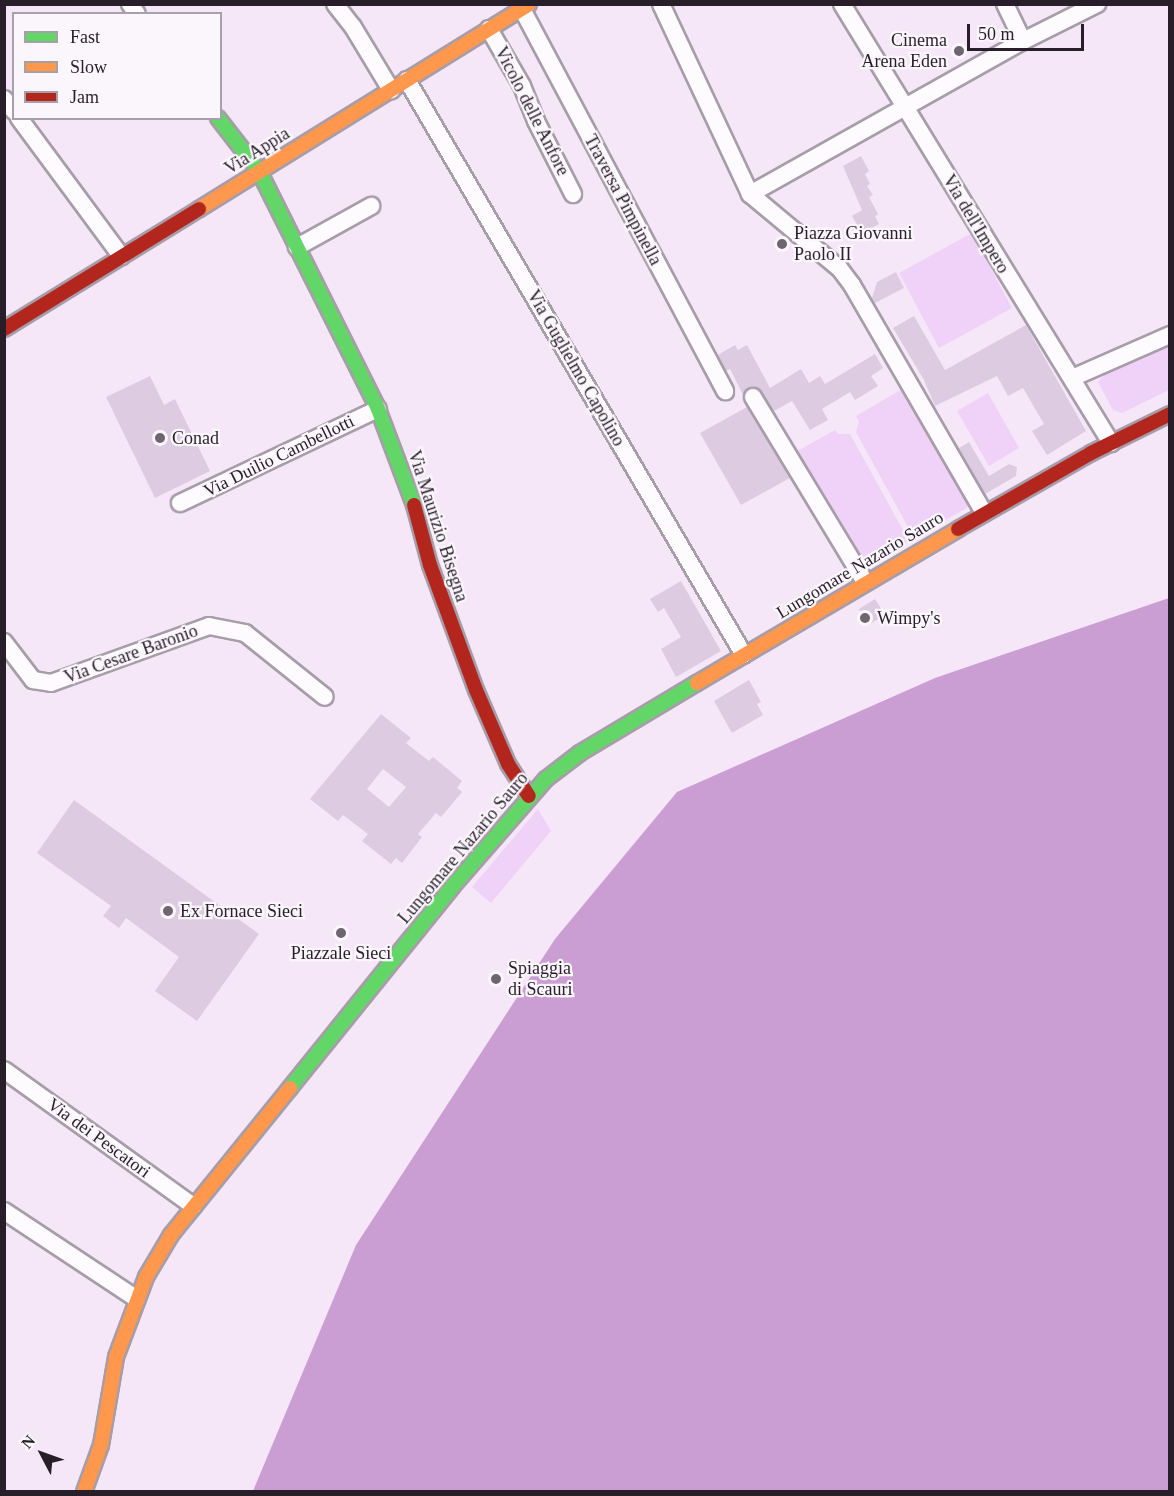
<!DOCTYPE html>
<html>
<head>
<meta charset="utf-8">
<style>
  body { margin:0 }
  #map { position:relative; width:1174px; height:1496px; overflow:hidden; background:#f5e7f8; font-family:Georgia,serif }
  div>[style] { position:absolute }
  .green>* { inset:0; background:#f0d1f7 }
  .water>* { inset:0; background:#ca9ed3 }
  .building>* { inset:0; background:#ddcce1 }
  .roads { filter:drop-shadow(2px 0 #a79da9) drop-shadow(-2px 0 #a79da9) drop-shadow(0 2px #a79da9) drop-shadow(0 -2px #a79da9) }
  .street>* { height:16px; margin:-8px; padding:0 8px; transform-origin:8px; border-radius:8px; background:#fefbfe }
  .fast>* { height:14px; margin:-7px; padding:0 7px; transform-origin:7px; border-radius:7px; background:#63d668 }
  .slow>* { height:14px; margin:-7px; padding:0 7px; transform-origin:7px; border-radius:7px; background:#ff974d }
  .jam>* { height:14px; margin:-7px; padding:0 7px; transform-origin:7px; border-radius:7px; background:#b3261e }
  .dots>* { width:16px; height:16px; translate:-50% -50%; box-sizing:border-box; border:3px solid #fbf6fc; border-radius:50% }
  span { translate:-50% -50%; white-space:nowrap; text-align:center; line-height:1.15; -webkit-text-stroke:4.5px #fbf6fc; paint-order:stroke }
  .poi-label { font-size:18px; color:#271e29 }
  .right { translate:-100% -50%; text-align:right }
  .left { translate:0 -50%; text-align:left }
  .street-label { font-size:18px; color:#271e29 }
  .frame { position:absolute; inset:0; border:6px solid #271e29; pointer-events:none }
  .legend { position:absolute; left:12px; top:12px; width:210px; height:108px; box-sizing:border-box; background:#fbf6fc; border:2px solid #a6a0a8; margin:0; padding:8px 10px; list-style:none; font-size:18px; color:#271e29 }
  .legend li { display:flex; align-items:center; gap:12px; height:30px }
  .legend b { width:30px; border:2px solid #a6a0a8 }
  .north { position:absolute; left:12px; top:1424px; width:60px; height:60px; -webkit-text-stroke:4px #fbf6fc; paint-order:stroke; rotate:311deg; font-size:16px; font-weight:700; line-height:24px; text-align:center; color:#271e29 }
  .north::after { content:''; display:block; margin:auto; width:21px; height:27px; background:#271e29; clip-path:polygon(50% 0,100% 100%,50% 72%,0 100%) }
  .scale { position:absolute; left:967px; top:24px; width:117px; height:27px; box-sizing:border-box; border:3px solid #271e29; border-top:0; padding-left:8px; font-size:18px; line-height:21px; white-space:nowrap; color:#271e29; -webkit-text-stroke:4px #fbf6fc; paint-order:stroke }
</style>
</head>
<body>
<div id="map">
  <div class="green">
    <i style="clip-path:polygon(972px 233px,1012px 308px,939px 348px,899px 273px)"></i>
    <i style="clip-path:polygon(1169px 345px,1169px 390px,1122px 413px,1113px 410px,1098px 382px,1105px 374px)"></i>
    <i style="clip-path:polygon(904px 388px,970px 506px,914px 538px,856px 432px,859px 422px,856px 416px)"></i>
    <i style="clip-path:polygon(988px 393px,1019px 448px,989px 466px,957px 411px)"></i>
    <i style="clip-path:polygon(835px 430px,838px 434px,850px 434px,909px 541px,861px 569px,792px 454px)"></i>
    <i style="clip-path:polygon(538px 809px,551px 831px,491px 903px,472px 887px)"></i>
  </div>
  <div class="water">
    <i style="clip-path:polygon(1169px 598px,1169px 1491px,253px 1491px,356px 1245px,555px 939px,677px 792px,935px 678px)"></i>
  </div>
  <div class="building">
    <i style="clip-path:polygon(861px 156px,869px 171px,865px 174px,870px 184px,867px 186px,873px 195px,869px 197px,878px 214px,875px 216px,879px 224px,862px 233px,852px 216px,862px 210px,843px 166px)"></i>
    <i style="clip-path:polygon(896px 272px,904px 288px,875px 303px,872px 298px,877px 282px)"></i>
    <i style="clip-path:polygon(914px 316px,945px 370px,1026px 325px,1086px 431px,1047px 455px,1032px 431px,1044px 424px,1023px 388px,1008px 396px,997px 376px,935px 406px,924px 380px,893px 328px)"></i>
    <i style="clip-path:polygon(735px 345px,738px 350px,747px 345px,770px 388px,801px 369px,809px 383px,820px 376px,825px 384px,875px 354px,883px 368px,871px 376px,878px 386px,855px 400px,850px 392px,822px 409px,828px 420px,810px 430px,792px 401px,774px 411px,758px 388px,748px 388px,743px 395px,730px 369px,726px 371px,718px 355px)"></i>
    <i style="clip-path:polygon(150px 376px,164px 405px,175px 399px,210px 471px,155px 498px,106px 397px)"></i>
    <i style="clip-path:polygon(747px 407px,790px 478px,741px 505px,700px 433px)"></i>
    <i style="clip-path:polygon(969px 442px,989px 476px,1009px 464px,1017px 467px,1016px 476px,985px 494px,959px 448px)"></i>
    <i style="clip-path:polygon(681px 581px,721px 651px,676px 677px,661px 649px,681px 637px,664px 608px,658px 612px,650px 599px)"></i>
    <i style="clip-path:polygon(875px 599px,885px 615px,868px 625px,859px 609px)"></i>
    <i style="clip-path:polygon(749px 680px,761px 702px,757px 704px,763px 715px,732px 733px,714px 701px)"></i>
    <i style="clip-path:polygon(evenodd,381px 714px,411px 738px,406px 743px,429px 761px,433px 757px,462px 781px,457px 788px,462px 792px,441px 817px,436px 813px,418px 834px,422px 837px,402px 863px,396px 858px,391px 864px,362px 841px,368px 834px,343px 815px,338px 821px,310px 799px,381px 714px,383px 769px,406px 787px,389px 807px,367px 789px,383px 769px)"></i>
    <i style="clip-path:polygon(74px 800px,259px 934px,197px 1021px,155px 991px,179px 957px,126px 918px,119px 928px,103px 916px,111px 906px,37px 853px)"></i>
  </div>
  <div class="roads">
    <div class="street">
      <i style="left:130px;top:4px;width:12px;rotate:55deg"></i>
      <i style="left:335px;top:4px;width:29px;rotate:52deg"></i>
      <i style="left:353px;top:27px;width:74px;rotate:58.9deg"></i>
      <i style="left:661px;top:4px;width:210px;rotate:64.9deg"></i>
      <i style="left:750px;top:194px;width:117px;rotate:39.8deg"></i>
      <i style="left:840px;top:269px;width:20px;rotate:53deg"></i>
      <i style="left:852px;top:285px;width:263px;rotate:59.9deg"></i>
      <i style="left:842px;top:4px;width:515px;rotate:58.5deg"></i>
      <i style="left:1005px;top:4px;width:41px;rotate:64.1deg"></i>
      <i style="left:522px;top:9px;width:433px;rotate:62deg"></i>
      <i style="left:489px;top:29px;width:66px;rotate:59.9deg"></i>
      <i style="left:522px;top:86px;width:38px;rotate:68deg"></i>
      <i style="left:536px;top:121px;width:82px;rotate:63.1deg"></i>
      <i style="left:407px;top:80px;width:666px;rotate:59.63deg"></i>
      <i style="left:4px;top:99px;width:16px;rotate:50deg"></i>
      <i style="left:19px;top:118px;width:172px;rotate:53.5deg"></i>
      <i style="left:750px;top:194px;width:313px;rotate:-29.3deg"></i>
      <i style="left:1023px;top:41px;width:83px;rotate:-26.6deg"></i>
      <i style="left:297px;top:247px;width:85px;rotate:-29deg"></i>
      <i style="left:1072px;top:378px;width:107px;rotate:-23.7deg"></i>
      <i style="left:753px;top:397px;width:216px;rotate:58.8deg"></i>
      <i style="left:180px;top:503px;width:219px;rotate:-25.4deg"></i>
      <i style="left:4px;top:642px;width:48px;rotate:52.7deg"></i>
      <i style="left:33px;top:680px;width:18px;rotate:9deg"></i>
      <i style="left:51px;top:683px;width:168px;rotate:-19.8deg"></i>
      <i style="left:209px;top:626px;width:37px;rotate:11deg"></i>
      <i style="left:245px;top:633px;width:102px;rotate:38.7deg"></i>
      <i style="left:4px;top:1070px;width:233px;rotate:35.7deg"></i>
      <i style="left:4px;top:1211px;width:159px;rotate:33.5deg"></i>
    </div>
    <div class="fast">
      <i style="left:218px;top:118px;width:67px;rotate:52.3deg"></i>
      <i style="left:259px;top:171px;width:266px;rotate:63.4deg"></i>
      <i style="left:378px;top:409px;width:103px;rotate:69.4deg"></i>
      <i style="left:290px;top:1088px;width:258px;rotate:-51.1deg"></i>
      <i style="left:452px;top:887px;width:143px;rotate:-49deg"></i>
      <i style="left:546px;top:779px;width:43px;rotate:-37.4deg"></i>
      <i style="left:580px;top:753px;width:136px;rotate:-30.9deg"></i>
    </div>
    <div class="slow">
      <i style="left:199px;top:209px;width:388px;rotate:-31.8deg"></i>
      <i style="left:697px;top:683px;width:303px;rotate:-30.5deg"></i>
      <i style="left:84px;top:1492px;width:50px;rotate:-70.1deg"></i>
      <i style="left:101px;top:1445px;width:89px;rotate:-80.3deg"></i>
      <i style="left:116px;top:1357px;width:85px;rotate:-69.4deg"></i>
      <i style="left:146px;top:1277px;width:49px;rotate:-59.2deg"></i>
      <i style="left:171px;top:1235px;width:189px;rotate:-51deg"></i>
    </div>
    <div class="jam">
      <i style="left:4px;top:329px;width:229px;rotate:-31.6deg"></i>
      <i style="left:414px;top:505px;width:62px;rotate:75.1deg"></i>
      <i style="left:430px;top:565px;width:133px;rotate:69.8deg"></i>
      <i style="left:476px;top:690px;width:81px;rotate:66.6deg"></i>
      <i style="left:508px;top:764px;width:38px;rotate:57deg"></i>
      <i style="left:958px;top:529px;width:153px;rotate:-29.7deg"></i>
      <i style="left:1091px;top:453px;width:88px;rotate:-26.3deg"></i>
    </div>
  </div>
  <div class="dots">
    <i style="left:959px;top:51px;background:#6f6471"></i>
    <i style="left:782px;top:244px;background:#6f6471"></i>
    <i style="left:160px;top:438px;background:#6f6471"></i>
    <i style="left:865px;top:618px;background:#6f6471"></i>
    <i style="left:168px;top:911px;background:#6f6471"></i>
    <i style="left:341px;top:933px;background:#6f6471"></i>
    <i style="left:496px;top:979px;background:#6f6471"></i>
  </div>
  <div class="poi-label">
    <span class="right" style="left:947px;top:51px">Cinema<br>Arena Eden</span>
    <span class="left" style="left:794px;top:244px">Piazza Giovanni<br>Paolo II</span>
    <span class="left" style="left:172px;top:438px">Conad</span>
    <span class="left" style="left:877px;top:618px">Wimpy's</span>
    <span class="left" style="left:180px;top:911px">Ex Fornace Sieci</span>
    <span style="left:341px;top:953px">Piazzale Sieci</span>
    <span class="left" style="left:508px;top:979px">Spiaggia<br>di Scauri</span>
  </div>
  <div class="street-label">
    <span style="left:532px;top:111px;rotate:63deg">Vicolo delle Anfore</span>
    <span style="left:257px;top:151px;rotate:-32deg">Via Appia</span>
    <span style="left:623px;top:200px;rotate:62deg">Traversa Pimpinella</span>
    <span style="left:976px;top:224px;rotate:59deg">Via dell'Impero</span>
    <span style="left:576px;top:368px;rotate:60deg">Via Guglielmo Capolino</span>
    <span style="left:279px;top:456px;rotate:-26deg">Via Duilio Cambellotti</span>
    <span style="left:438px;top:526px;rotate:72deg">Via Maurizio Bisegna</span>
    <span style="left:860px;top:565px;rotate:-31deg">Lungomare Nazario Sauro</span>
    <span style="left:131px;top:654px;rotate:-20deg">Via Cesare Baronio</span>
    <span style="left:463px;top:848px;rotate:-50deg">Lungomare Nazario Sauro</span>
    <span style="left:99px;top:1138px;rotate:36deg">Via dei Pescatori</span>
  </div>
  <div class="frame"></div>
  <ul class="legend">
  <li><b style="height:8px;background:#63d668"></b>Fast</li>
  <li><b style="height:8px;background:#ff974d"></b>Slow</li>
  <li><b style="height:8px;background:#b3261e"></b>Jam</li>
  </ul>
  <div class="north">N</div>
  <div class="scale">50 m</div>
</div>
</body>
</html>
